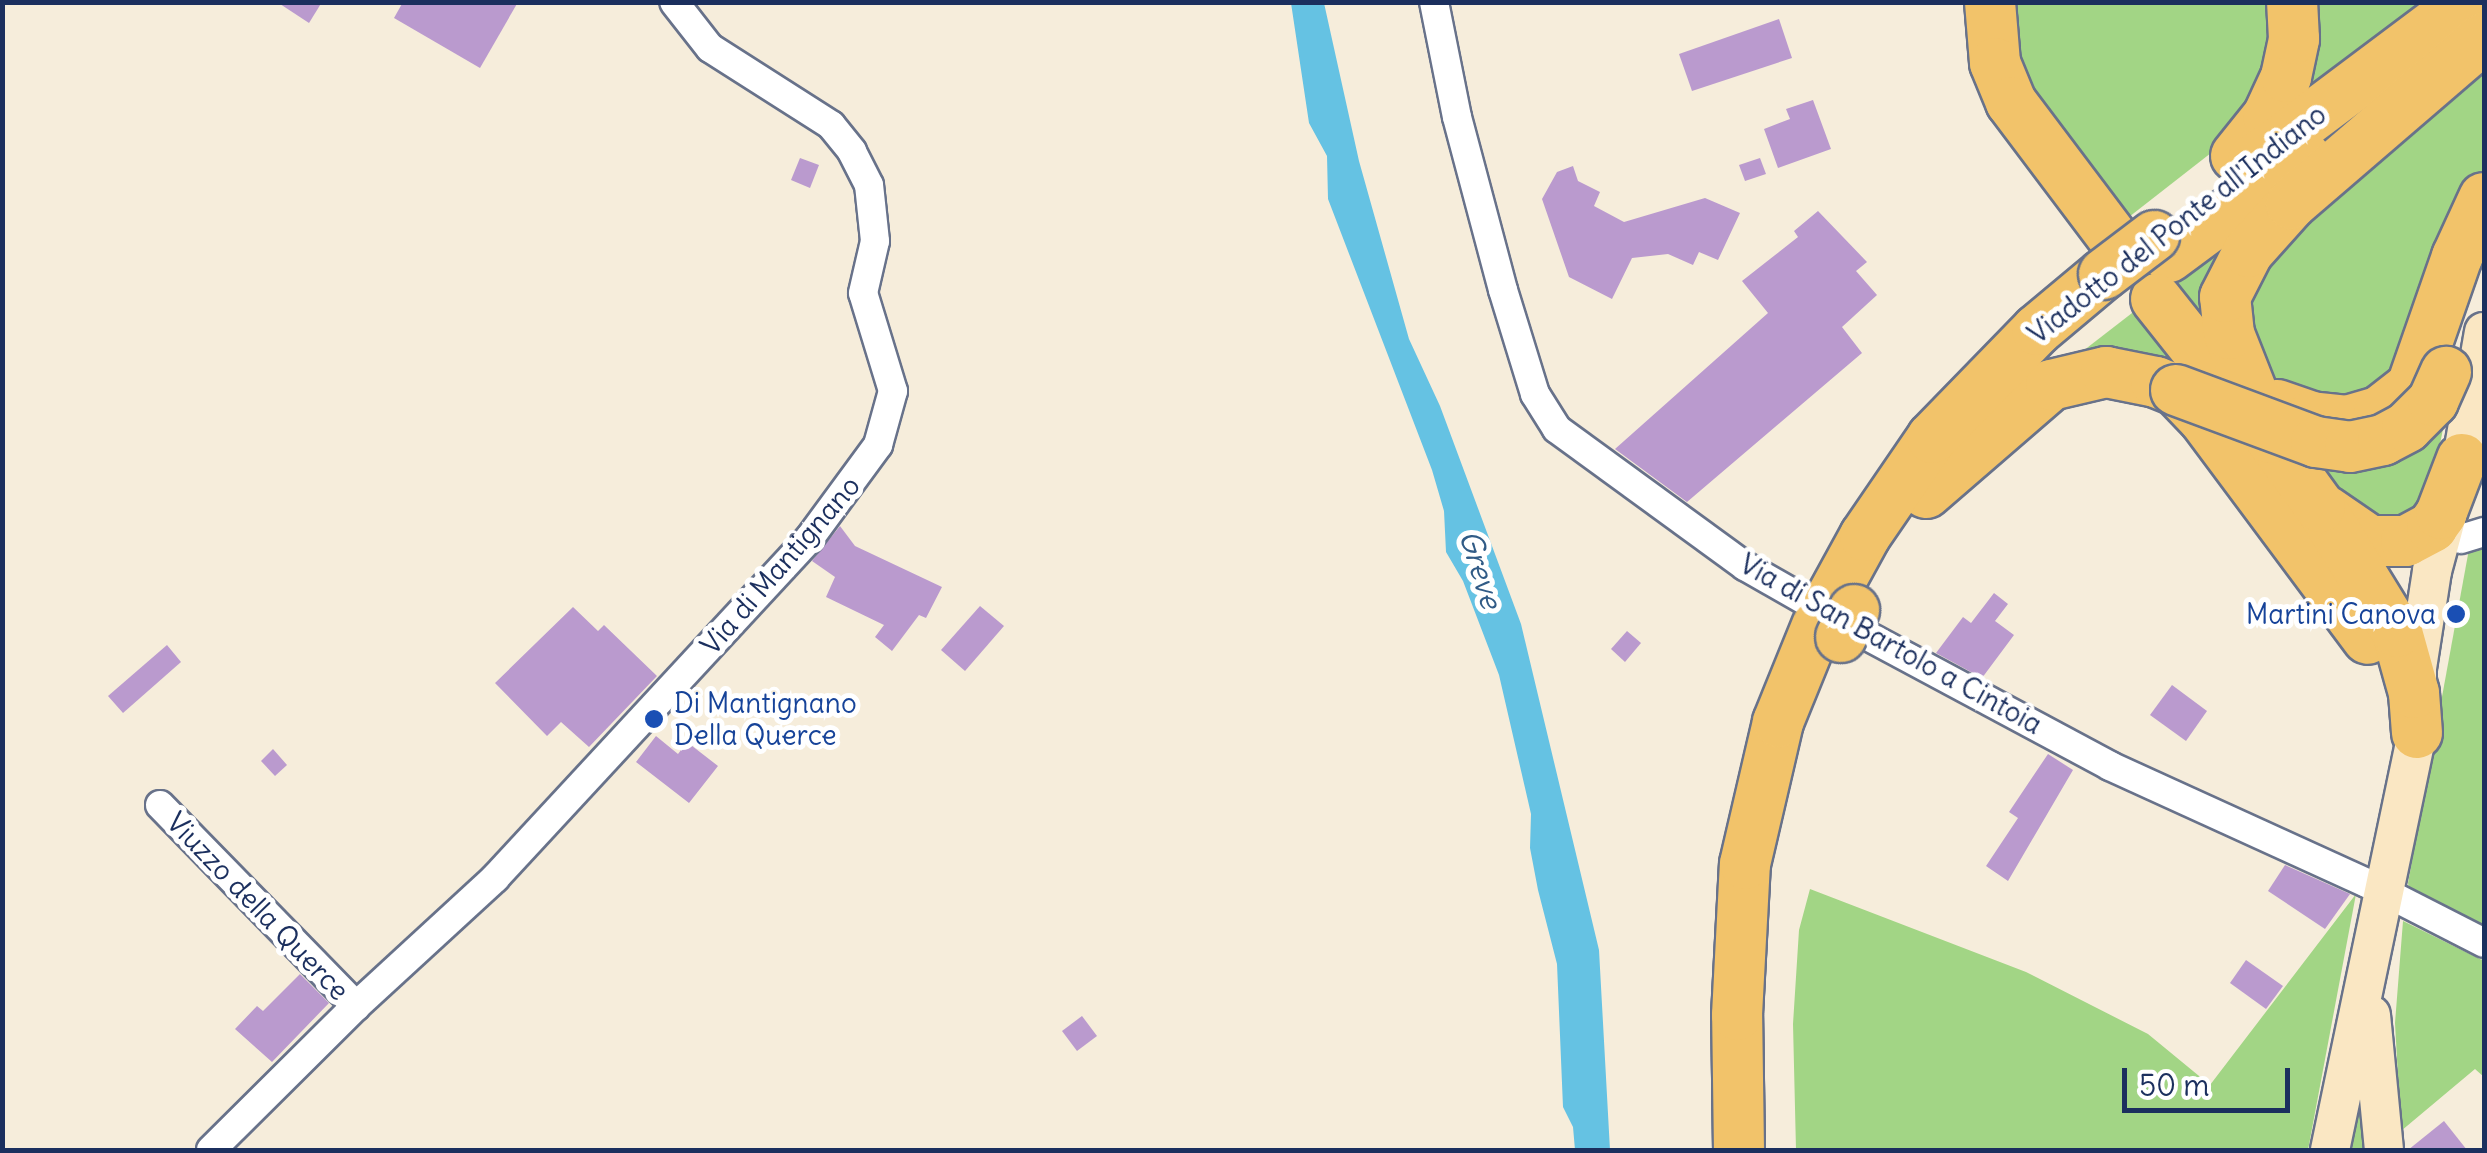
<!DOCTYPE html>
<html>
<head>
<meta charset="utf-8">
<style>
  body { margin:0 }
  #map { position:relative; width:2487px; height:1153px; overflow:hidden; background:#f6eddb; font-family:Delius,sans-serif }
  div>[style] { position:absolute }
  .green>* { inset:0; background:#a2d585 }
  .water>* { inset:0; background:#65c2e3 }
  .building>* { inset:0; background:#ba9ace }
  .roads { filter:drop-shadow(2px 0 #68728a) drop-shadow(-2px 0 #68728a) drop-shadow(0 2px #68728a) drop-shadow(0 -2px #68728a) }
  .street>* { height:28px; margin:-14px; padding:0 14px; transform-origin:14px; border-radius:14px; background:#fff }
  .secondary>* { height:38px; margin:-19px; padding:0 19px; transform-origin:19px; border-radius:19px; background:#fae7c3 }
  .highway>* { height:50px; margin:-25px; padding:0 25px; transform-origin:25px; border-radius:25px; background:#f2c36a }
  .bridges { filter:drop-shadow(2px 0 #68728a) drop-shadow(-2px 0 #68728a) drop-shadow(0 2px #68728a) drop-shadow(0 -2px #68728a) }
  .highway-bridge>* { height:50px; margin:-25px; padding:0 25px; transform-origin:25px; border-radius:25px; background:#f2c36a }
  .dots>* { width:28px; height:28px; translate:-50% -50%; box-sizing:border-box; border:5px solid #fff; border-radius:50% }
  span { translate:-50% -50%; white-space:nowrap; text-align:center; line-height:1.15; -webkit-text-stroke:10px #fff; paint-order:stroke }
  .street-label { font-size:28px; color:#1b2f5e }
  .transit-label { font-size:28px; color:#164399 }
  .right { translate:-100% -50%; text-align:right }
  .left { translate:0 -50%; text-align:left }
  .water-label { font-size:30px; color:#315b86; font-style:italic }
  .frame { position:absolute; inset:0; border:5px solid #1b2f5e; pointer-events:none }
  .scale { position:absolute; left:2122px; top:1068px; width:168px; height:45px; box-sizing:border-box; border:5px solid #1b2f5e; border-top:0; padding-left:12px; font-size:30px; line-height:35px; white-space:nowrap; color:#1b2f5e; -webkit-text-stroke:8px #fff; paint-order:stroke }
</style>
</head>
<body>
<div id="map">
  <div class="green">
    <i style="clip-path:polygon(2002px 3px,2276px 3px,2270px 77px,2234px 135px,2120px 224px,2020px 97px)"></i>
    <i style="clip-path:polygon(2310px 3px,2434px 3px,2294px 107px)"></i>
    <i style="clip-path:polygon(2484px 57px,2484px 177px,2413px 349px,2360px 406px,2269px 385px,2239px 315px,2269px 241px)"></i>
    <i style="clip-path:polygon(2298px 181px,2217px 340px,2164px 291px)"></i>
    <i style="clip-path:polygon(2145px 303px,2216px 393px,2070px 361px)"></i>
    <i style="clip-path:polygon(2444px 424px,2436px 464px,2415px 513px,2398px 524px,2359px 524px,2310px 452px)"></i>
    <i style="clip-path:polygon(2484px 544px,2484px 935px,2409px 889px,2408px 883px,2469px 549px)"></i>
    <i style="clip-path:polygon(1810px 889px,2026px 972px,2148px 1034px,2210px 1085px,2356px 894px,2308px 1150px,1796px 1150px,1793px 1024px,1799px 930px)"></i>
    <i style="clip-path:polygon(2403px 921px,2484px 961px,2484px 1077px,2475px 1069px,2401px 1131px,2395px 1023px)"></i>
    <i style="clip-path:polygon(2357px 1071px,2376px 1150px,2343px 1150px)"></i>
  </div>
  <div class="water">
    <i style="clip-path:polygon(1291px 3px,1324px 3px,1359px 161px,1409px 339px,1440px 406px,1521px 624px,1599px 950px,1610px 1150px,1575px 1150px,1573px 1127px,1563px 1107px,1557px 964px,1538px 890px,1530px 848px,1531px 814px,1499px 675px,1463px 581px,1446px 552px,1444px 511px,1432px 470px,1328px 199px,1327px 156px,1309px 123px)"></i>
  </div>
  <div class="building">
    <i style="clip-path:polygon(277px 2px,322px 2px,309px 23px)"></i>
    <i style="clip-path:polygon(403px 2px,518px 2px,480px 68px,394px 18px)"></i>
    <i style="clip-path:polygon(1779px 19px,1792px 58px,1692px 91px,1679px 54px)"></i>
    <i style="clip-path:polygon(1813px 100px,1831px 149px,1778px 168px,1764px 129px,1790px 119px,1786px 109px)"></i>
    <i style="clip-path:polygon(800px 158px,819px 165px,810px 188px,791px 180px)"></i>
    <i style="clip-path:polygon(1760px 158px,1766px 174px,1745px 181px,1739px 165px)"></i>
    <i style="clip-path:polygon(1573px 166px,1578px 181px,1600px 192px,1594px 206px,1624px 222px,1705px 198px,1740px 213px,1718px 260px,1699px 252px,1693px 265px,1668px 254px,1632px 258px,1612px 299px,1569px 277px,1542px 199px,1557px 172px)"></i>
    <i style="clip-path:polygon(1818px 211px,1867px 262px,1856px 271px,1877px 295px,1842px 327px,1862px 353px,1687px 502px,1615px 449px,1768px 313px,1742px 281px,1798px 237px,1794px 231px)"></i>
    <i style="clip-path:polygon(840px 526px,855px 546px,942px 587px,926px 618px,919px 615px,892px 651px,875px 637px,884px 625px,826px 597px,835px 577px,812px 561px)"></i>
    <i style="clip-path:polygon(1994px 593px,2008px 604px,1995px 621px,2014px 635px,1982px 678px,1936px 653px,1963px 617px,1971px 623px)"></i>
    <i style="clip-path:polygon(980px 606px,1004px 626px,965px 671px,941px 650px)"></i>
    <i style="clip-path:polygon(573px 607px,598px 631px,604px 625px,657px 676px,589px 747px,561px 722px,547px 736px,495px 683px)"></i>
    <i style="clip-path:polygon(1627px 631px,1641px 643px,1625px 662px,1611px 649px)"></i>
    <i style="clip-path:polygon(167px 645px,181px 662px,123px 713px,108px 696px)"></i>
    <i style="clip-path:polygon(2172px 685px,2207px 711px,2186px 741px,2150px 715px)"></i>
    <i style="clip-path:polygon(656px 736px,678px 754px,687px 742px,718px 766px,689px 803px,636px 762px)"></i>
    <i style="clip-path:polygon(273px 749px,287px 765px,275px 776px,261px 761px)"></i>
    <i style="clip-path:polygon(2048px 754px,2073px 770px,2008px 881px,1986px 866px,2018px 818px,2009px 812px)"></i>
    <i style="clip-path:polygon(2285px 865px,2350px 894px,2325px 929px,2268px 891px)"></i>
    <i style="clip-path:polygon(2246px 960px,2283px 986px,2266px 1009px,2230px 983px)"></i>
    <i style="clip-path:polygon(300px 974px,329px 1003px,272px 1062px,235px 1029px,257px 1006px,263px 1011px)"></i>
    <i style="clip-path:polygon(1082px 1016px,1097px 1036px,1077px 1051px,1062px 1031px)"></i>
    <i style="clip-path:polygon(2444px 1121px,2467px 1150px,2408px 1150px)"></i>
  </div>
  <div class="roads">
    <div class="street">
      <i style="left:1434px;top:2px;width:117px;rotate:78.7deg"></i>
      <i style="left:1457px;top:117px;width:179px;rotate:75.1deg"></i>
      <i style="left:1503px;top:290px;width:109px;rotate:72.9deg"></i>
      <i style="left:1535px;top:394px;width:41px;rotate:57.8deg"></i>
      <i style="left:1557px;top:429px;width:233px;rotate:36.1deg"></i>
      <i style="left:1745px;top:566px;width:137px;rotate:29.7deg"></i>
      <i style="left:1864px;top:634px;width:279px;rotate:28.2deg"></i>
      <i style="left:2110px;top:766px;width:282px;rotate:24.5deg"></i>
      <i style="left:2367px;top:883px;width:131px;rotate:27.1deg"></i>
      <i style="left:2461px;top:539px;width:24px;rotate:-17deg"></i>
      <i style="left:160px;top:805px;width:281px;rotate:45.7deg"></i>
      <i style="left:211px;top:1150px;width:204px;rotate:-44.8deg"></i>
      <i style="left:356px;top:1006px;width:189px;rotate:-42.6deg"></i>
      <i style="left:495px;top:878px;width:462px;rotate:-47.2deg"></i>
      <i style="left:809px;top:539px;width:117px;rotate:-53.7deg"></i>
      <i style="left:878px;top:445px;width:56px;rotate:-74.5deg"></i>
      <i style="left:893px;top:391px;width:102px;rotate:-107deg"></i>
      <i style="left:863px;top:293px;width:53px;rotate:-77deg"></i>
      <i style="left:875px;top:241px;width:56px;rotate:-96.1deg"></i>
      <i style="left:869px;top:185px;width:38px;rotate:-117deg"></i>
      <i style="left:852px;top:151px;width:33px;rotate:-129deg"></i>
      <i style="left:831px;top:125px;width:143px;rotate:-147.5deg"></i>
      <i style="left:710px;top:48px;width:58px;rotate:-128deg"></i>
    </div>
    <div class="secondary">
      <i style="left:2371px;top:1015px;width:136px;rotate:84.5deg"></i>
      <i style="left:2330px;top:1150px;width:426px;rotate:-78.2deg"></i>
      <i style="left:2417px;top:733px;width:65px;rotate:-90deg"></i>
      <i style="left:2417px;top:668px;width:98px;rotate:-81.2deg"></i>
      <i style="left:2432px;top:571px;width:116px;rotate:-75deg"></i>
      <i style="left:2462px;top:459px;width:129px;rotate:-80.2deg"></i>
    </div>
    <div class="highway">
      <i style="left:1990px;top:2px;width:61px;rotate:85.3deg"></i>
      <i style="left:1995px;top:63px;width:42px;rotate:67.7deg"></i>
      <i style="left:2011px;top:102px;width:168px;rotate:53deg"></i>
      <i style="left:2236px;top:156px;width:51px;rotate:-51.3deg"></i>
      <i style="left:2268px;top:116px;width:43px;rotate:-65.2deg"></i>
      <i style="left:2286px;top:77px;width:39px;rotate:-78deg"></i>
      <i style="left:2294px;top:39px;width:37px;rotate:-93deg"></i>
      <i style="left:2253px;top:161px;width:265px;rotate:-36.9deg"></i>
      <i style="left:2169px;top:257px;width:169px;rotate:-36.6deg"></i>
      <i style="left:2156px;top:299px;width:135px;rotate:51.6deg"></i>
      <i style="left:2277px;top:405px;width:36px;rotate:19deg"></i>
      <i style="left:2311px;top:417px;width:36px;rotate:6deg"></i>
      <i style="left:2347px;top:421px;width:33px;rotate:-16deg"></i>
      <i style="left:2379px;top:412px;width:42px;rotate:-38.2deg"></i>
      <i style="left:2412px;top:386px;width:137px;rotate:-70.8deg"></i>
      <i style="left:2457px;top:257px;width:65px;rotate:-65.4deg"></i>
      <i style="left:1926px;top:493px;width:165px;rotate:-40.8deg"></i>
      <i style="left:2051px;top:385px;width:57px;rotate:-13.3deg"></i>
      <i style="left:2106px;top:372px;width:51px;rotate:11.3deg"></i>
      <i style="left:2156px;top:382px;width:22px;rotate:22deg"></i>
      <i style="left:2176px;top:390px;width:40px;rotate:46deg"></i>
      <i style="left:2204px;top:419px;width:274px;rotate:53.3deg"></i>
      <i style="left:2326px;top:511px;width:53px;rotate:34.3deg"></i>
      <i style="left:2370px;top:541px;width:36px"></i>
      <i style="left:2406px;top:541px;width:30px;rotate:-28deg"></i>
      <i style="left:2432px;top:527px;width:16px;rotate:-55deg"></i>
      <i style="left:2441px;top:514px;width:59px;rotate:-69.1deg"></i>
      <i style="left:1830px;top:600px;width:73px;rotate:-61.3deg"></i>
      <i style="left:1865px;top:536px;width:119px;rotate:-55.6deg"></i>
      <i style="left:1932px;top:438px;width:151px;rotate:-45.8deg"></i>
      <i style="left:2037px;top:330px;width:87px;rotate:-39.9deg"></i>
      <i style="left:2417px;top:733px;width:40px;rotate:-94.3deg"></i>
      <i style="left:2414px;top:693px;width:63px;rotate:-105.6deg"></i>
      <i style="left:2397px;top:632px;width:147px;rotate:-121.6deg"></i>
      <i style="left:2320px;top:507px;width:85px;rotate:-125.9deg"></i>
      <i style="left:2270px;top:438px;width:112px;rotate:-111.5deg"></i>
      <i style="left:2229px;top:334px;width:37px;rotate:-96deg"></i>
      <i style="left:2225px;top:297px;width:51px;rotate:-62.9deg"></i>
      <i style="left:2248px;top:252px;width:64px;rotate:-48.1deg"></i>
      <i style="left:2291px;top:204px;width:255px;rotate:-40.7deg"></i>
      <i style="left:1739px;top:1150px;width:135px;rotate:-90.8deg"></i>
      <i style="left:1737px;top:1015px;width:151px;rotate:-87deg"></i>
      <i style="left:1745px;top:864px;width:146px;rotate:-76.9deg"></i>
      <i style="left:1778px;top:722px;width:104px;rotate:-67.9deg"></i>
    </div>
  </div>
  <div class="bridges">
    <div class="highway-bridge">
      <i style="left:2104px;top:274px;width:63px;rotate:-37.2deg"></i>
      <i style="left:2176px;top:390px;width:149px;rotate:20.4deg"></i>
      <i style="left:2316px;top:442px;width:34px;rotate:8deg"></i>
      <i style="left:2350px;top:447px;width:34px;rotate:-12deg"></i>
      <i style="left:2383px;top:440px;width:27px;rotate:-28deg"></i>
      <i style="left:2407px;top:427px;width:37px;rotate:-45deg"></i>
      <i style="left:2433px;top:401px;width:32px;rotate:-66deg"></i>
      <i style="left:1841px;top:637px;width:30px;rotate:-64deg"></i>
    </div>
  </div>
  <div class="dots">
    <i style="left:2456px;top:614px;background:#1a4fb4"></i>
    <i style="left:654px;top:719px;background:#1a4fb4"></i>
  </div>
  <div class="street-label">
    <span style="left:2177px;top:224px;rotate:-38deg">Viadotto del Ponte all'Indiano</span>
    <span style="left:780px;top:565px;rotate:-49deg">Via di Mantignano</span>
    <span style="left:1891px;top:644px;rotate:29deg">Via di San Bartolo a Cintoia</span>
    <span style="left:258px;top:906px;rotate:46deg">Viuzzo della Querce</span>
  </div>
  <div class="transit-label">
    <span class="right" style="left:2436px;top:614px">Martini Canova</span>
    <span class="left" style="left:674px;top:719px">Di Mantignano<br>Della Querce</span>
  </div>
  <div class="water-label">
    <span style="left:1481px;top:569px;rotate:73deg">Greve</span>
  </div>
  <div class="frame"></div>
  <div class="scale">50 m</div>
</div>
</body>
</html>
